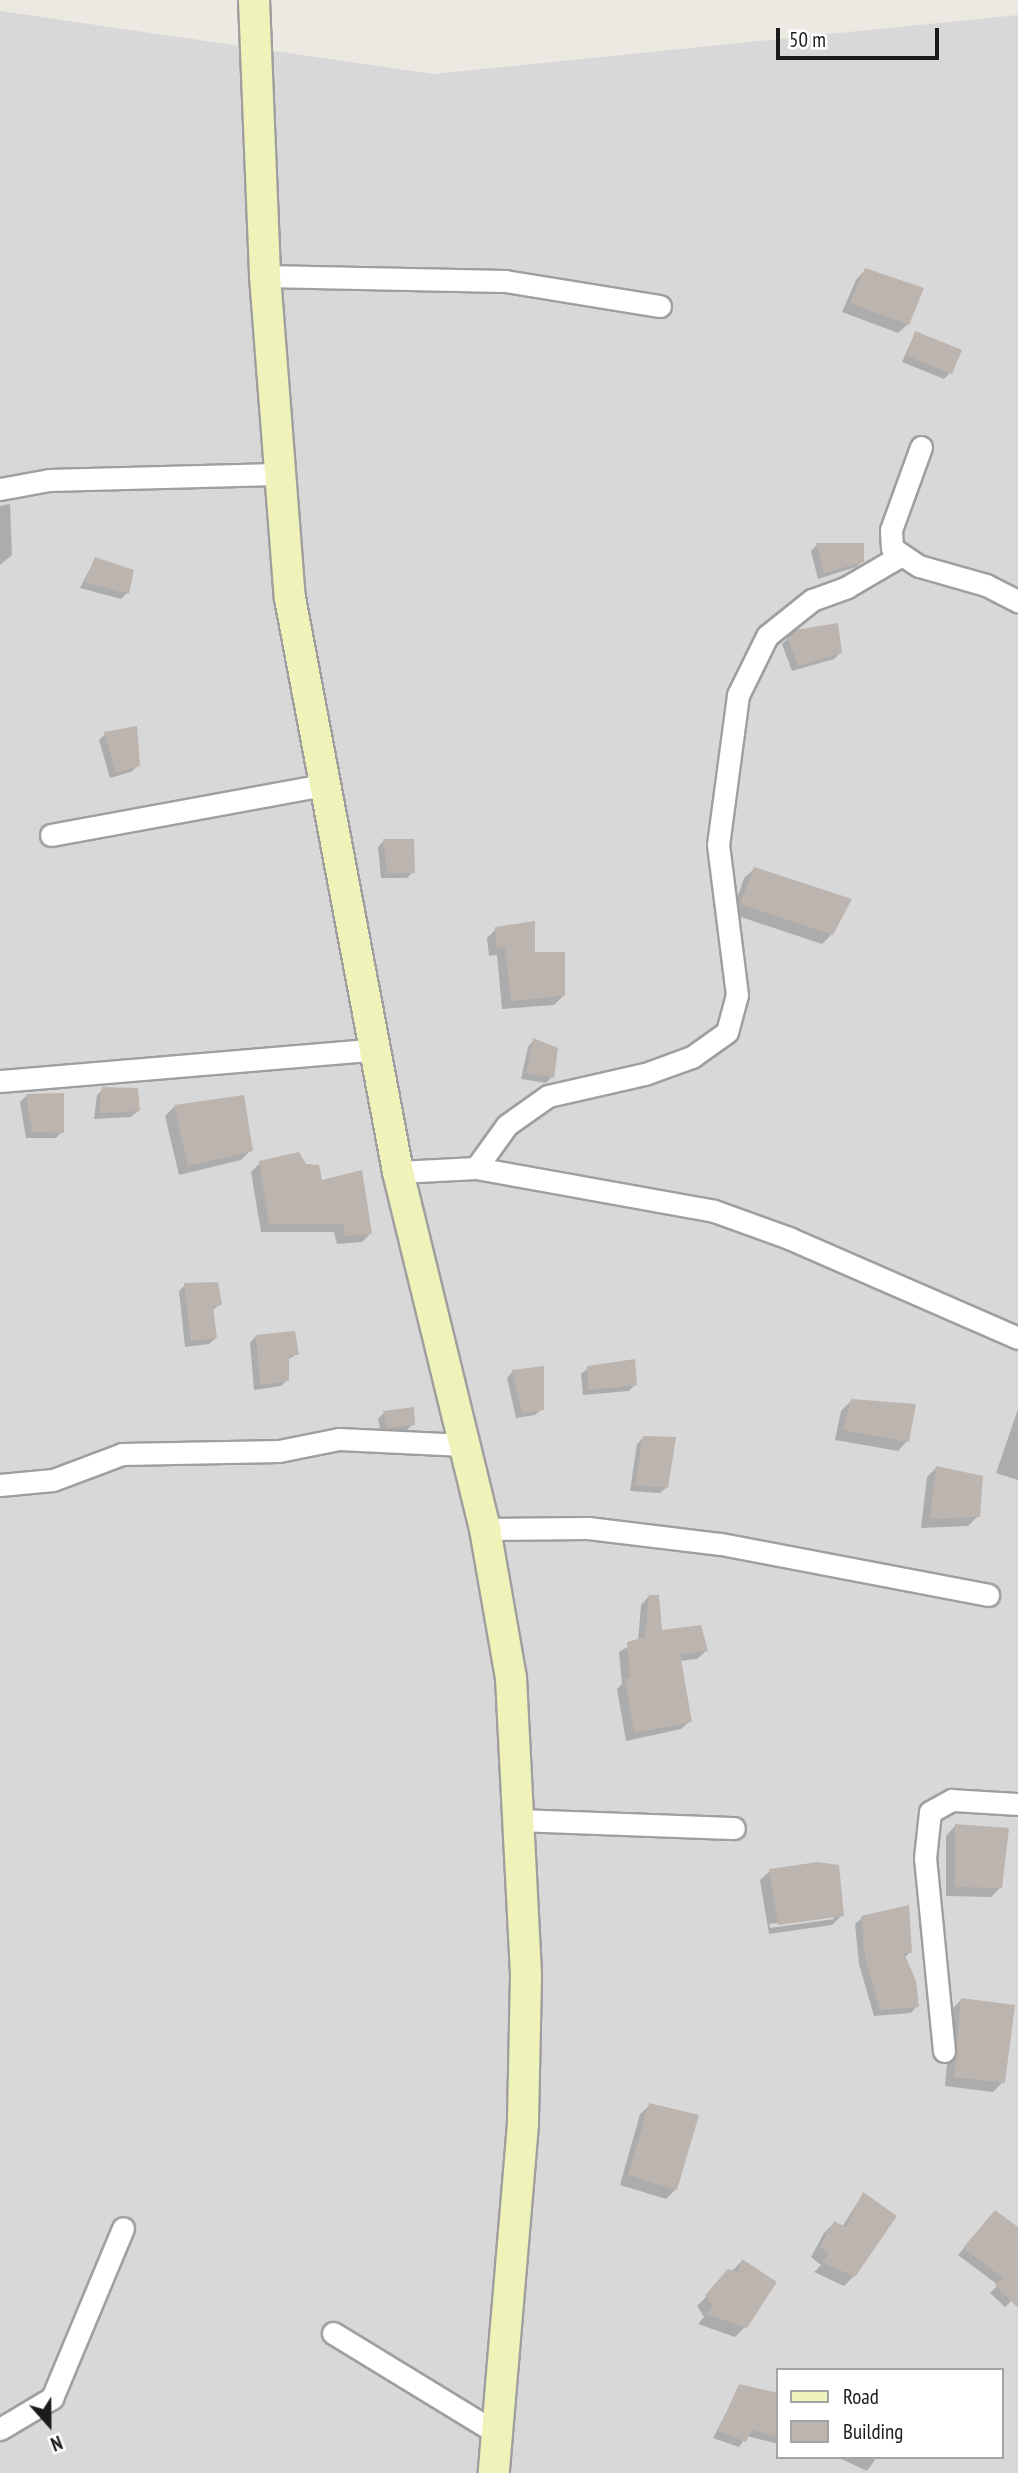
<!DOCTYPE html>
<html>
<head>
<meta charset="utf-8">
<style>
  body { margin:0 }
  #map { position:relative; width:1018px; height:2473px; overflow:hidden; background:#ece9e2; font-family:"PT Sans Narrow",sans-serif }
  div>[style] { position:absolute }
  .residential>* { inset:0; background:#d9d8d8 }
  .shadow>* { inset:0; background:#0003 }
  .building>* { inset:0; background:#bcb4af }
  .roads { filter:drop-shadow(2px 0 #9f9f9f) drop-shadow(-2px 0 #9f9f9f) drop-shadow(0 2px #9f9f9f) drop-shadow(0 -2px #9f9f9f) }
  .minor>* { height:21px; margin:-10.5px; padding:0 10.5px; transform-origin:10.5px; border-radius:10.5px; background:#fff }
  .secondary>* { height:30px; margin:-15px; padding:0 15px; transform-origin:15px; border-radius:15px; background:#f0f3b9 }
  span { translate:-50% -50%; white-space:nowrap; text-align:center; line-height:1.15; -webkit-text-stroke:6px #fff; paint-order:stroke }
  .legend { position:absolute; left:776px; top:2368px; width:228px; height:91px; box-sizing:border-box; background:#fff; border:2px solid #a4a4a4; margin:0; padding:9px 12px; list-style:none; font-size:21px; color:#1b1b1b }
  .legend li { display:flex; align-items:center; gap:14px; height:35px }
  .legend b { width:35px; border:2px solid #a4a4a4 }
  .north { position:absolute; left:14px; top:2389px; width:70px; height:70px; -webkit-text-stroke:5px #fff; paint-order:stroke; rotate:159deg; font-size:19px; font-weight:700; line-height:28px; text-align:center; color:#1b1b1b }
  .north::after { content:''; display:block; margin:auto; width:24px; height:32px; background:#1b1b1b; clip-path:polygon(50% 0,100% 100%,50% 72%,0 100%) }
  .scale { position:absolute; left:776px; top:28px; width:163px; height:32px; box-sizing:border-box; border:4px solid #1b1b1b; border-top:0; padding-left:9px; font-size:21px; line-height:24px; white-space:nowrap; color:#1b1b1b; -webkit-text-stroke:5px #fff; paint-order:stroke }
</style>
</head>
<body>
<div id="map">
  <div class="residential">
    <i style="clip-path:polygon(evenodd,0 11px,433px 74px,1018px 15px,1018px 2473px,0 2473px,0 11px,778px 2370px,1002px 2370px,1002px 2457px,778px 2457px,778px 2370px)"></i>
  </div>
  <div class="shadow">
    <i style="clip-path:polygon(865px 270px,908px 324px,898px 333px,842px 312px,856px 280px)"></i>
    <i style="clip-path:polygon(915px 333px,950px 373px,944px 379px,902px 362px)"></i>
    <i style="clip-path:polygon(10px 504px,12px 555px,0 565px,0 506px)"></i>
    <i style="clip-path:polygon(817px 545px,863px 561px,856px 567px,818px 579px,811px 551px)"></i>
    <i style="clip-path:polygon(95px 559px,127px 593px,121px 599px,80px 588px)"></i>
    <i style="clip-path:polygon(788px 638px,840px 653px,834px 659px,792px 671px,782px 644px)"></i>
    <i style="clip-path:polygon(105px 734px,138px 766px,131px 772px,110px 778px,99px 740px)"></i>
    <i style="clip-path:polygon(384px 841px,413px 872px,407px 878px,381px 878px,378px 847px)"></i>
    <i style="clip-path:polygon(754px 869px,832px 934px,822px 944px,732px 914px,744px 878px)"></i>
    <i style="clip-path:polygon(496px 929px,533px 954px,563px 996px,554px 1005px,502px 1009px,497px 955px,489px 956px,487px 938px)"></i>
    <i style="clip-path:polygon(534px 1040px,552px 1077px,546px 1083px,521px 1079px,528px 1047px)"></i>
    <i style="clip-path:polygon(103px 1089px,138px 1111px,131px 1117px,94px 1119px,97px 1095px)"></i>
    <i style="clip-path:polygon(26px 1096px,62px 1132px,56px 1138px,26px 1138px,20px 1102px)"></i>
    <i style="clip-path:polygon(174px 1107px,251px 1150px,241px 1160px,179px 1175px,165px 1116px)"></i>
    <i style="clip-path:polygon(260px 1163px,305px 1166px,370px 1234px,362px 1242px,337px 1244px,334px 1232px,261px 1232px,251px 1172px)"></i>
    <i style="clip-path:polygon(185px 1285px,220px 1304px,213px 1310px,216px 1338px,209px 1344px,185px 1347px,179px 1291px)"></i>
    <i style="clip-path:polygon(256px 1336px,297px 1354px,287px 1360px,287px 1380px,281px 1386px,254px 1390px,250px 1343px)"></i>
    <i style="clip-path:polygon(588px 1368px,635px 1385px,629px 1391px,583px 1395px,581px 1374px)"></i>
    <i style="clip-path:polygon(513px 1371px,542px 1409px,535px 1415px,516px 1418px,507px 1378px)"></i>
    <i style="clip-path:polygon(851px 1401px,907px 1441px,898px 1451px,835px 1440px,841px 1411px)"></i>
    <i style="clip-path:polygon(1018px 1409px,1018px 1480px,996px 1473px)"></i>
    <i style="clip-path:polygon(384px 1413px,413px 1424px,407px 1430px,381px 1434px,378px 1419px)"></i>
    <i style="clip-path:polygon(644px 1437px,667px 1487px,660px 1493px,630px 1491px,637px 1444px)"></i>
    <i style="clip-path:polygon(937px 1467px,978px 1516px,968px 1526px,921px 1528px,927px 1477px)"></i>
    <i style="clip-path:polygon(649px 1596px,660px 1632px,706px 1651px,697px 1659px,679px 1661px,690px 1721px,681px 1729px,626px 1741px,617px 1689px,622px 1684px,619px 1652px,638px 1641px,641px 1605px)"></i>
    <i style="clip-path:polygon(955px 1826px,1001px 1887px,991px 1897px,946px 1896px,946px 1836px)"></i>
    <i style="clip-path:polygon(evenodd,770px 1871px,842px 1915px,832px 1925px,769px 1934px,760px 1880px,770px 1871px,834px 1916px,834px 1919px,770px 1928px,769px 1924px,834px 1916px)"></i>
    <i style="clip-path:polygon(862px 1918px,910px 1952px,904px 1958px,917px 2006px,911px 2013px,874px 2016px,859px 1964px,855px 1924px)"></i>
    <i style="clip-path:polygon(962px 1999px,1003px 2082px,993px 2092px,945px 2086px,952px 2009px)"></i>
    <i style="clip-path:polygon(650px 2105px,676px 2189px,666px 2199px,620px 2185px,640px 2114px)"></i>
    <i style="clip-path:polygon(863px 2194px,854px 2276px,844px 2286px,814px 2272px,821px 2265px,811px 2257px,824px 2233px,834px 2223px,842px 2227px)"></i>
    <i style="clip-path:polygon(989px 2219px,1018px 2231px,1018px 2295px,1005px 2307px,990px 2293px,998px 2285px,958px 2255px)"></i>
    <i style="clip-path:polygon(742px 2261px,745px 2327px,735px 2337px,698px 2324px,704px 2317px,697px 2306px)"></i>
    <i style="clip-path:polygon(740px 2386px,778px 2394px,778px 2444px,747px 2436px,739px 2447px,713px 2438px)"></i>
    <i style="clip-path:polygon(837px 2457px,877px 2457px,867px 2471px)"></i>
  </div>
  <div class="building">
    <i style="clip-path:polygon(865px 268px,924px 288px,909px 325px,850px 303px)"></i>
    <i style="clip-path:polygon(915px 331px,962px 350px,952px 374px,907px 356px)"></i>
    <i style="clip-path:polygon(816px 543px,864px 543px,864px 562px,824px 573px)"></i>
    <i style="clip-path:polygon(95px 557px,134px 570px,129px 594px,85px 582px)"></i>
    <i style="clip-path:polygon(838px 623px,842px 653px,798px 666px,787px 637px,795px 630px)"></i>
    <i style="clip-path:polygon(137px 726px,140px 766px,116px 773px,104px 732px)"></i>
    <i style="clip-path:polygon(383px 839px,414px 839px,415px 873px,387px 873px)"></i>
    <i style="clip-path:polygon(754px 867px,852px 899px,833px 935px,740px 904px)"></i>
    <i style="clip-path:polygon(535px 921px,535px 952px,565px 952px,565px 996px,511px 1001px,505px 947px,497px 948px,495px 927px)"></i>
    <i style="clip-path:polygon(533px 1038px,558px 1048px,554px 1078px,526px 1073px)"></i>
    <i style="clip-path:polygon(102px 1087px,138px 1088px,140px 1111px,99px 1113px)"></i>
    <i style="clip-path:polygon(64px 1093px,64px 1133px,32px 1132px,26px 1094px)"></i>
    <i style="clip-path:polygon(244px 1095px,253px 1151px,188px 1166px,174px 1105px)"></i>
    <i style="clip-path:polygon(299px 1152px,306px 1164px,319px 1165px,322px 1180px,362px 1170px,372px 1234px,345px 1236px,343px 1224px,269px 1224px,259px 1161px)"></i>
    <i style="clip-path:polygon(218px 1282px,222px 1305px,213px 1307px,217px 1338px,191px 1341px,184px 1283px)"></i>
    <i style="clip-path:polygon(295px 1331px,299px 1355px,289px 1355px,289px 1381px,260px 1385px,256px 1335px)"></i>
    <i style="clip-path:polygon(635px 1359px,637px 1385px,588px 1390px,587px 1366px)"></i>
    <i style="clip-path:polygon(544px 1366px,544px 1410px,522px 1413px,512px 1370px)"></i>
    <i style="clip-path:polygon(851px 1399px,916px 1404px,909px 1442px,843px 1430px)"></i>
    <i style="clip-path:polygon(414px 1407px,415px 1425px,387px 1428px,383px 1411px)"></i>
    <i style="clip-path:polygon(643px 1436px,676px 1437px,668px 1488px,635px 1485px)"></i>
    <i style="clip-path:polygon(936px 1466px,983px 1476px,980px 1517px,930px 1519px)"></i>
    <i style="clip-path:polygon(649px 1595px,659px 1595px,662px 1630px,701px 1625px,708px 1651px,680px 1654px,692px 1722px,634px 1733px,625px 1679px,630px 1678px,627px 1642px,645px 1637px)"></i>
    <i style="clip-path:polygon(955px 1824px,1009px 1828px,1002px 1888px,955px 1887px)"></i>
    <i style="clip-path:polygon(818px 1862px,839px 1865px,844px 1916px,778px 1925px,769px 1869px)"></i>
    <i style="clip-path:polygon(909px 1905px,912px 1953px,904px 1953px,916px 1981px,919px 2007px,880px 2010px,865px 1957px,861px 1916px)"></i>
    <i style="clip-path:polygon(961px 1998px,1015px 2005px,1005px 2083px,954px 2077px)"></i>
    <i style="clip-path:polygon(649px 2103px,699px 2115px,677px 2190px,628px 2175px)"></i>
    <i style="clip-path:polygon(863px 2192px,897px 2216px,855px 2277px,822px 2262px,829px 2254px,820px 2247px,834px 2221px,846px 2227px)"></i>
    <i style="clip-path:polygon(995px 2210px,1018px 2227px,1018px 2308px,995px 2285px,1003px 2278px,963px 2248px)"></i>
    <i style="clip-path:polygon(742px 2259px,777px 2282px,747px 2328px,706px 2314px,713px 2306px,705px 2295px,728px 2269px,738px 2272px)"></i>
    <i style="clip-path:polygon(739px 2384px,778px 2393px,778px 2437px,751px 2430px,746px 2442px,718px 2431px)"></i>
  </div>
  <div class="roads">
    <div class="minor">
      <i style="left:265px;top:276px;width:240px;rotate:1.2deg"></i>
      <i style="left:505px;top:281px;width:157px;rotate:9.2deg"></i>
      <i style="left:921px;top:447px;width:88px;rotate:109.9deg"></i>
      <i style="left:891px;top:530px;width:18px;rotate:87deg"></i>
      <i style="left:892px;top:548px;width:32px;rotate:34deg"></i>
      <i style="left:919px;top:566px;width:70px;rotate:15.8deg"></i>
      <i style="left:986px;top:585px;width:36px;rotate:27deg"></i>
      <i style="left:0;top:489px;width:50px;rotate:-10.4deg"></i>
      <i style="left:49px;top:480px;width:228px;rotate:-1.5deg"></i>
      <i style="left:51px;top:835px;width:278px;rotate:-10.4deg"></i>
      <i style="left:0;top:1081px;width:374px;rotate:-4.8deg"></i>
      <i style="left:476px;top:1168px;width:53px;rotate:-54.2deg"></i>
      <i style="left:507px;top:1125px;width:50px;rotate:-35.3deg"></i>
      <i style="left:548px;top:1096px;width:99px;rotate:-12.8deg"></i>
      <i style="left:645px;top:1074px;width:50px;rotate:-19.9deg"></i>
      <i style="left:692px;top:1057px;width:43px;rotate:-35.5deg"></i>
      <i style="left:727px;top:1032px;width:38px;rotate:-75deg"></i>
      <i style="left:737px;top:995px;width:151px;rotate:-97.2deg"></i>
      <i style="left:718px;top:845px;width:151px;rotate:-82.4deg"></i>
      <i style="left:738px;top:695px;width:66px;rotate:-63.8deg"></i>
      <i style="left:767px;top:636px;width:58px;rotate:-38.7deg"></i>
      <i style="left:812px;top:600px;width:37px;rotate:-20deg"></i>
      <i style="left:847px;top:587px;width:61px;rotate:-30.3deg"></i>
      <i style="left:398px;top:1172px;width:78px;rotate:-2.9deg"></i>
      <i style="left:476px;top:1168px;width:242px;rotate:10.2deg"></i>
      <i style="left:714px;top:1211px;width:80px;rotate:19.8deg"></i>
      <i style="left:789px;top:1238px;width:250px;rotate:23.6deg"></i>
      <i style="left:0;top:1485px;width:53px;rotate:-5.4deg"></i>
      <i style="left:53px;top:1480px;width:74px;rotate:-20.6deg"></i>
      <i style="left:122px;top:1454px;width:157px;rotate:-1.1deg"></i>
      <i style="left:279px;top:1451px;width:61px;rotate:-11.3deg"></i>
      <i style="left:339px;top:1439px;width:125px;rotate:2.7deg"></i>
      <i style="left:485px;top:1529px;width:103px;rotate:-0.6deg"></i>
      <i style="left:588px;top:1528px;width:134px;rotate:6.9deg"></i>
      <i style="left:721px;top:1544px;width:272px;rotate:10.8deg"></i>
      <i style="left:515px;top:1820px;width:219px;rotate:2.1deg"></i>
      <i style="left:944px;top:2051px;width:194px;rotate:-95.6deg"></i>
      <i style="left:925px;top:1858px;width:46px;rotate:-83.8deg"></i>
      <i style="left:930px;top:1812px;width:25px;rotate:-29deg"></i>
      <i style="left:952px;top:1800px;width:66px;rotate:3.5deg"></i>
      <i style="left:333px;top:2333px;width:192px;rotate:31.4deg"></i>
      <i style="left:0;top:2429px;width:61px;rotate:-30.8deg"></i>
      <i style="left:52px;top:2398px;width:184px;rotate:-67.3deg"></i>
    </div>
    <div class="secondary">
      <i style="left:254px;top:0;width:276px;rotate:87.7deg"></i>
      <i style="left:265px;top:276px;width:323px;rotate:85.6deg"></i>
      <i style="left:290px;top:598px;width:584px;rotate:79.34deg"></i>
      <i style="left:398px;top:1172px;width:367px;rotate:76.3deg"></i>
      <i style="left:485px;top:1529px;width:151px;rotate:80.1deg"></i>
      <i style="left:511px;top:1678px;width:298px;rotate:87.1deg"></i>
      <i style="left:526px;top:1976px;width:148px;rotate:91.2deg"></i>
      <i style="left:523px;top:2124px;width:350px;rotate:94.8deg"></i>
    </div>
  </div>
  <ul class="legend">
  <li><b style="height:9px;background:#f0f3b9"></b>Road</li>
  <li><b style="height:19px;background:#bcb4af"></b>Building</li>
  </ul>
  <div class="north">N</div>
  <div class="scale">50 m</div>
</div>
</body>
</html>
